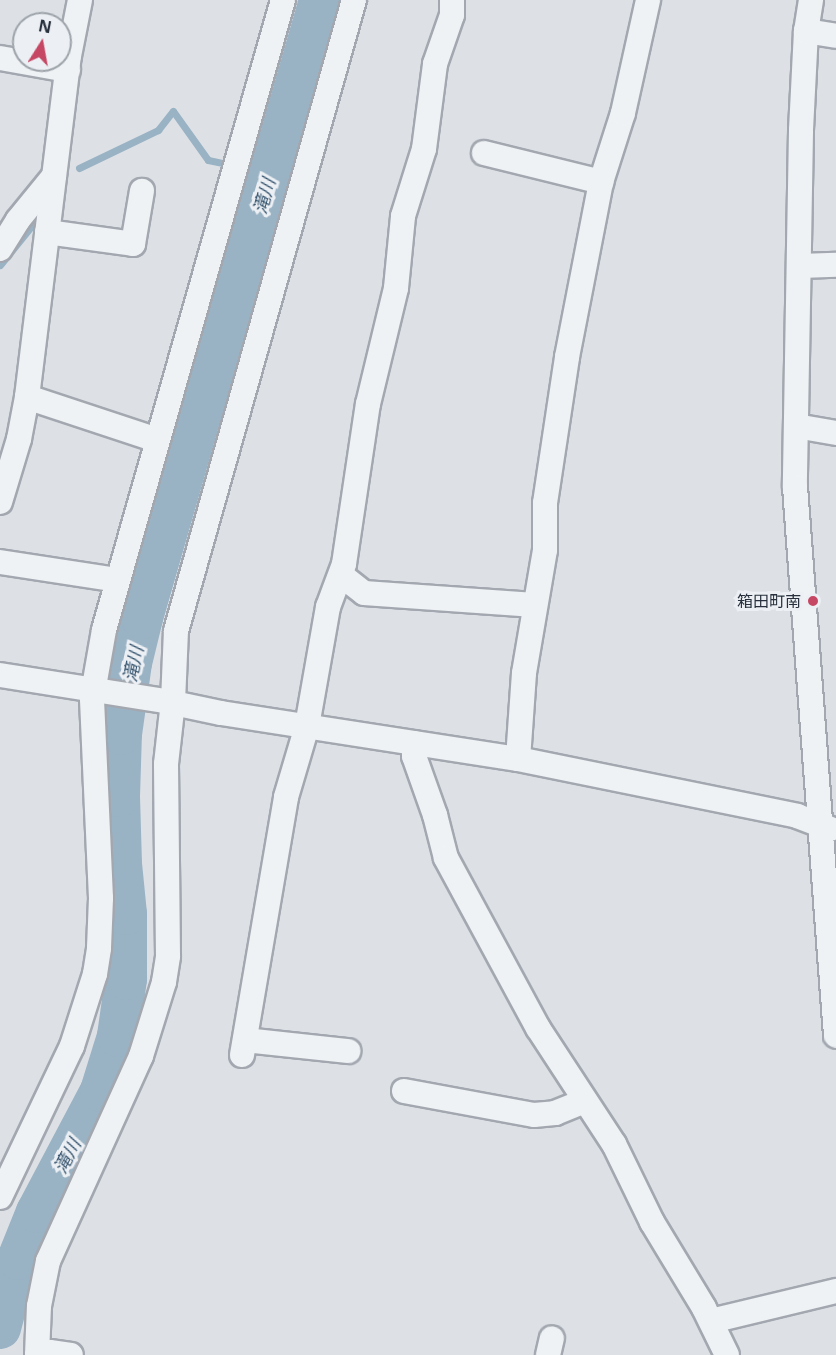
<!DOCTYPE html>
<html>
<head>
<meta charset="utf-8">
<style>
  body { margin:0 }
  #map { position:relative; width:836px; height:1355px; overflow:hidden; background:#dde1e6; font-family:"Open Sans","Noto Sans JP",sans-serif }
  div>[style] { position:absolute }
  .stream>* { height:7px; margin:-3.5px; padding:0 3.5px; transform-origin:3.5px; border-radius:3.5px; background:#99b2c4 }
  .river>* { height:42px; margin:-21px; padding:0 21px; transform-origin:21px; border-radius:21px; background:#99b2c4 }
  .roads { filter:drop-shadow(2px 0 #a3a8b0) drop-shadow(-2px 0 #a3a8b0) drop-shadow(0 2px #a3a8b0) drop-shadow(0 -2px #a3a8b0) }
  .minor>* { height:24px; margin:-12px; padding:0 12px; transform-origin:12px; border-radius:12px; background:#eff2f5 }
  .dots>* { width:16px; height:16px; translate:-50% -50%; box-sizing:border-box; border:3px solid #ecf0f4; border-radius:50% }
  span { translate:-50% -50%; white-space:nowrap; text-align:center; line-height:1.15; -webkit-text-stroke:6px #ecf0f4; paint-order:stroke }
  .poi-label { font-size:16px; color:#27303c }
  .right { translate:-100% -50%; text-align:right }
  .water-label { font-size:18px; color:#34526d; font-style:italic }
  .north { position:absolute; left:12px; top:12px; width:60px; height:60px; box-sizing:border-box; background:#ecf0f4; border:2px solid #9da3aa; border-radius:50%; rotate:11deg; font-size:16px; font-weight:700; line-height:24px; text-align:center; color:#27303c }
  .north::after { content:''; display:block; margin:auto; width:21px; height:27px; background:#c64764; clip-path:polygon(50% 0,100% 100%,50% 72%,0 100%) }
</style>
</head>
<body>
<div id="map">
  <div class="stream">
    <i style="left:79px;top:168px;width:88px;rotate:-25.7deg"></i>
    <i style="left:158px;top:130px;width:24px;rotate:-52deg"></i>
    <i style="left:173px;top:111px;width:60px;rotate:54.5deg"></i>
    <i style="left:208px;top:160px;width:19px;rotate:12deg"></i>
    <i style="left:253px;top:170px;width:19px;rotate:9deg"></i>
    <i style="left:0;top:265px;width:60px;rotate:-51deg"></i>
  </div>
  <div class="river">
    <i style="left:0;top:1328px;width:71px;rotate:-75.4deg"></i>
    <i style="left:18px;top:1259px;width:51px;rotate:-68deg"></i>
    <i style="left:37px;top:1212px;width:137px;rotate:-62.1deg"></i>
    <i style="left:101px;top:1091px;width:58px;rotate:-72.8deg"></i>
    <i style="left:118px;top:1036px;width:58px;rotate:-82deg"></i>
    <i style="left:126px;top:979px;width:65px;rotate:-90deg"></i>
    <i style="left:126px;top:914px;width:50px;rotate:-95.7deg"></i>
    <i style="left:121px;top:864px;width:68px;rotate:-91.7deg"></i>
    <i style="left:119px;top:796px;width:62px;rotate:-88.2deg"></i>
    <i style="left:121px;top:734px;width:72px;rotate:-82deg"></i>
    <i style="left:131px;top:663px;width:46px;rotate:-76.3deg"></i>
    <i style="left:142px;top:618px;width:643px;rotate:-73.93deg"></i>
  </div>
  <div class="roads">
    <div class="minor">
      <i style="left:811px;top:0;width:31px;rotate:99deg"></i>
      <i style="left:806px;top:31px;width:100px;rotate:92.9deg"></i>
      <i style="left:801px;top:131px;width:356px;rotate:91deg"></i>
      <i style="left:795px;top:487px;width:550px;rotate:85.72deg"></i>
      <i style="left:806px;top:31px;width:30px;rotate:9deg"></i>
      <i style="left:0;top:58px;width:69px;rotate:10deg"></i>
      <i style="left:484px;top:153px;width:121px;rotate:13.9deg"></i>
      <i style="left:47px;top:232px;width:87px;rotate:7.9deg"></i>
      <i style="left:133px;top:244px;width:54px;rotate:-80.4deg"></i>
      <i style="left:0;top:249px;width:34px;rotate:-58deg"></i>
      <i style="left:18px;top:220px;width:57px;rotate:-50.7deg"></i>
      <i style="left:800px;top:266px;width:36px;rotate:-2deg"></i>
      <i style="left:27px;top:397px;width:137px;rotate:18.3deg"></i>
      <i style="left:796px;top:426px;width:41px;rotate:9.9deg"></i>
      <i style="left:0;top:502px;width:66px;rotate:-73.2deg"></i>
      <i style="left:19px;top:439px;width:43px;rotate:-79.2deg"></i>
      <i style="left:27px;top:397px;width:344px;rotate:-83deg"></i>
      <i style="left:69px;top:56px;width:57px;rotate:-78.9deg"></i>
      <i style="left:0;top:562px;width:119px;rotate:8.7deg"></i>
      <i style="left:341px;top:575px;width:29px;rotate:38deg"></i>
      <i style="left:364px;top:593px;width:171px;rotate:4deg"></i>
      <i style="left:0;top:675px;width:166px;rotate:9deg"></i>
      <i style="left:164px;top:701px;width:58px;rotate:11.9deg"></i>
      <i style="left:221px;top:713px;width:301px;rotate:8.8deg"></i>
      <i style="left:518px;top:759px;width:285px;rotate:11.5deg"></i>
      <i style="left:797px;top:816px;width:36px;rotate:21deg"></i>
      <i style="left:414px;top:743px;width:13px;rotate:90deg"></i>
      <i style="left:414px;top:756px;width:63px;rotate:70.4deg"></i>
      <i style="left:435px;top:815px;width:44px;rotate:75.7deg"></i>
      <i style="left:446px;top:858px;width:193px;rotate:61.6deg"></i>
      <i style="left:538px;top:1028px;width:139px;rotate:56.8deg"></i>
      <i style="left:614px;top:1144px;width:87px;rotate:64deg"></i>
      <i style="left:652px;top:1222px;width:100px;rotate:58.8deg"></i>
      <i style="left:704px;top:1308px;width:52px;rotate:63.9deg"></i>
      <i style="left:518px;top:759px;width:86px;rotate:-86deg"></i>
      <i style="left:524px;top:673px;width:125px;rotate:-80.3deg"></i>
      <i style="left:545px;top:550px;width:47px;rotate:-90deg"></i>
      <i style="left:545px;top:503px;width:148px;rotate:-81.4deg"></i>
      <i style="left:567px;top:357px;width:178px;rotate:-79deg"></i>
      <i style="left:601px;top:182px;width:72px;rotate:-72.3deg"></i>
      <i style="left:623px;top:113px;width:116px;rotate:-77.5deg"></i>
      <i style="left:245px;top:1040px;width:104px;rotate:6.1deg"></i>
      <i style="left:242px;top:1055px;width:262px;rotate:-80.3deg"></i>
      <i style="left:286px;top:797px;width:74px;rotate:-73.5deg"></i>
      <i style="left:307px;top:726px;width:121px;rotate:-80deg"></i>
      <i style="left:328px;top:607px;width:46px;rotate:-69.6deg"></i>
      <i style="left:344px;top:564px;width:162px;rotate:-81.5deg"></i>
      <i style="left:368px;top:404px;width:119px;rotate:-76.4deg"></i>
      <i style="left:396px;top:288px;width:72px;rotate:-84.4deg"></i>
      <i style="left:403px;top:216px;width:70px;rotate:-72.6deg"></i>
      <i style="left:424px;top:149px;width:86px;rotate:-82.6deg"></i>
      <i style="left:435px;top:64px;width:52px;rotate:-70.9deg"></i>
      <i style="left:452px;top:15px;width:15px;rotate:-90deg"></i>
      <i style="left:404px;top:1091px;width:132px;rotate:10.5deg"></i>
      <i style="left:534px;top:1115px;width:21px;rotate:-5deg"></i>
      <i style="left:555px;top:1113px;width:31px;rotate:-22deg"></i>
      <i style="left:0;top:1197px;width:167px;rotate:-64.5deg"></i>
      <i style="left:72px;top:1046px;width:76px;rotate:-72.3deg"></i>
      <i style="left:95px;top:974px;width:26px;rotate:-81deg"></i>
      <i style="left:99px;top:948px;width:50px;rotate:-87.7deg"></i>
      <i style="left:101px;top:898px;width:200px;rotate:-92.6deg"></i>
      <i style="left:92px;top:698px;width:69px;rotate:-80deg"></i>
      <i style="left:104px;top:630px;width:655px;rotate:-74.14deg"></i>
      <i style="left:711px;top:1321px;width:129px;rotate:-13.5deg"></i>
      <i style="left:37px;top:1355px;width:49px;rotate:-87.7deg"></i>
      <i style="left:39px;top:1306px;width:46px;rotate:-78.7deg"></i>
      <i style="left:48px;top:1261px;width:225px;rotate:-65.6deg"></i>
      <i style="left:141px;top:1056px;width:77px;rotate:-72.7deg"></i>
      <i style="left:164px;top:982px;width:26px;rotate:-81deg"></i>
      <i style="left:168px;top:956px;width:192px;rotate:-90.6deg"></i>
      <i style="left:166px;top:764px;width:62px;rotate:-83.6deg"></i>
      <i style="left:173px;top:702px;width:71px;rotate:-87.6deg"></i>
      <i style="left:176px;top:631px;width:656px;rotate:-74.25deg"></i>
      <i style="left:37px;top:1355px;width:13px;rotate:-13deg"></i>
      <i style="left:50px;top:1352px;width:21px;rotate:8deg"></i>
      <i style="left:548px;top:1355px;width:17px;rotate:-77deg"></i>
    </div>
  </div>
  <div class="dots">
    <i style="left:813px;top:601px;background:#c64764"></i>
  </div>
  <div class="poi-label">
    <span class="right" style="left:801px;top:601px">箱田町南</span>
  </div>
  <div class="water-label">
    <span style="left:264px;top:196px;rotate:-74deg">滝川</span>
    <span style="left:133px;top:664px;rotate:-78deg">滝川</span>
    <span style="left:67px;top:1156px;rotate:-62deg">滝川</span>
  </div>
  <div class="north">N</div>
</div>
</body>
</html>
